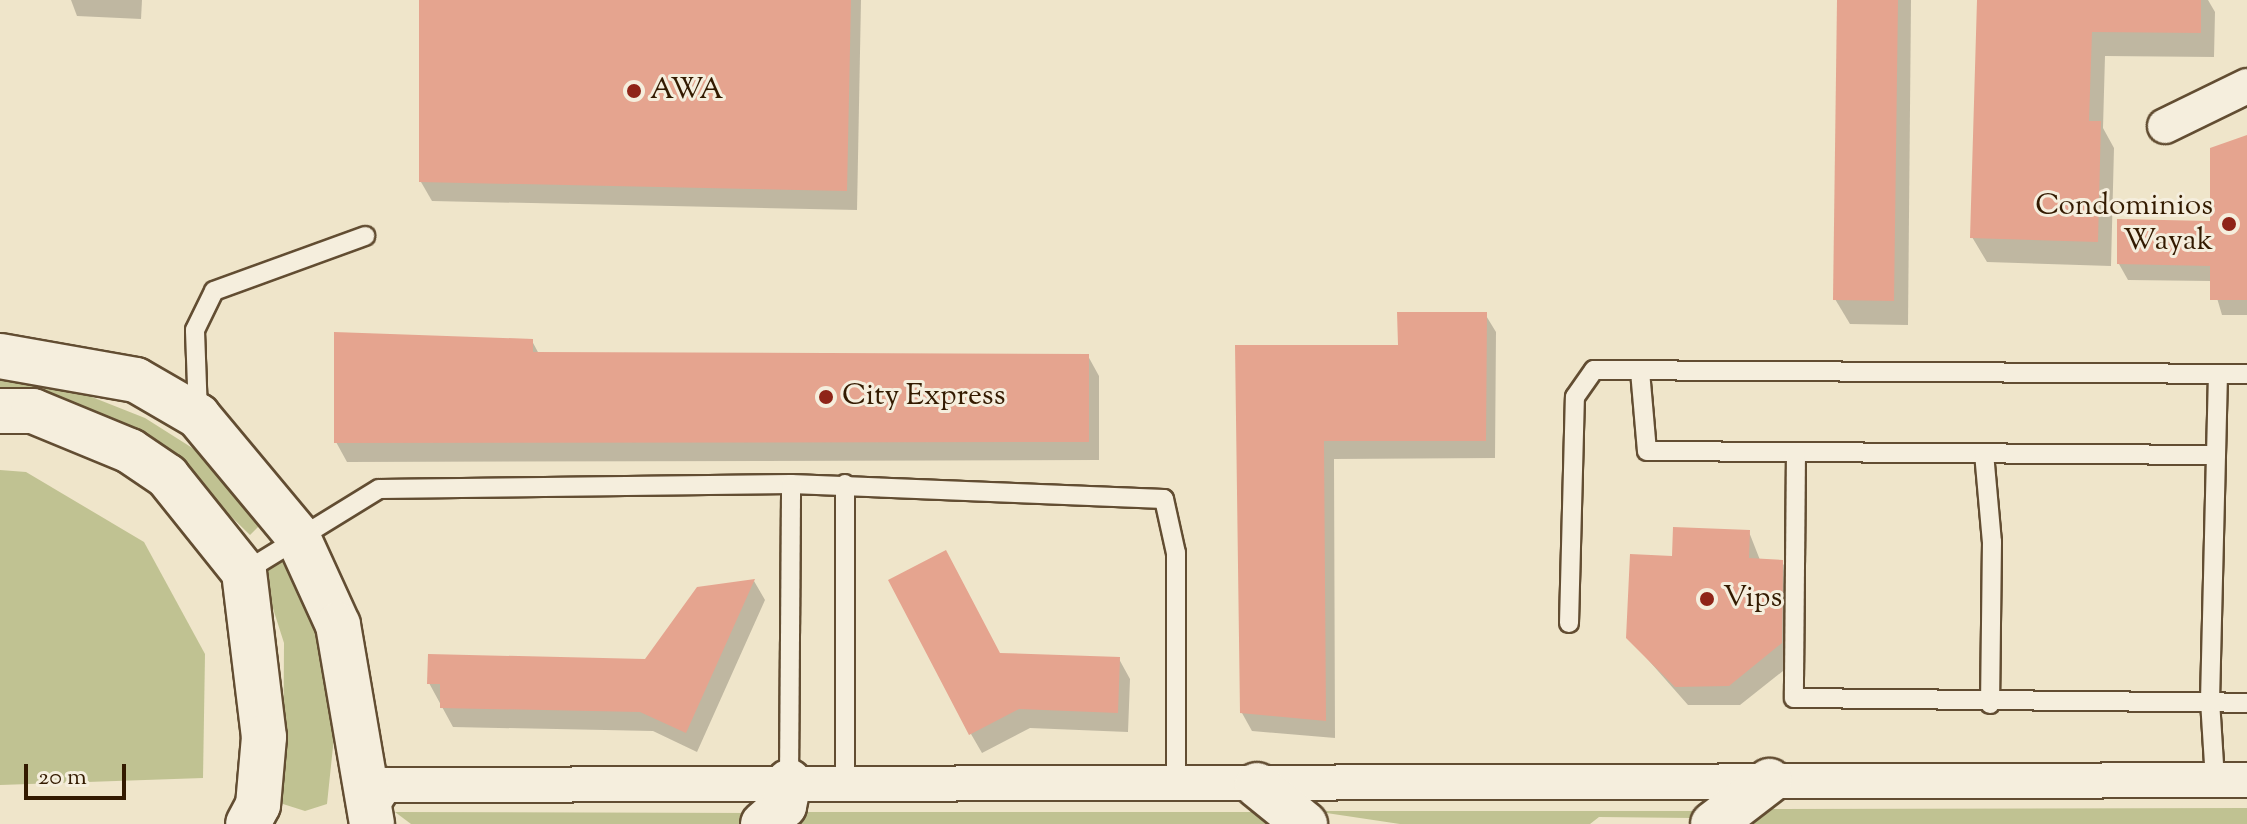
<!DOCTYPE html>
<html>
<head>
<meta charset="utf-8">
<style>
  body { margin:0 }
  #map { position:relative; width:2247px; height:824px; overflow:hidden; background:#efe5ca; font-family:"Sorts Mill Goudy",serif }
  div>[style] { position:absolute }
  .green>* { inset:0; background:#c0c292 }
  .shadow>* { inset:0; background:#0003 }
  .building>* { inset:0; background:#e5a48f }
  .roads { filter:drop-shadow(2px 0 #624d32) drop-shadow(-2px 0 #624d32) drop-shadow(0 2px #624d32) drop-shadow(0 -2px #624d32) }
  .service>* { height:18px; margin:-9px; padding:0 9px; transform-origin:9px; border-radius:9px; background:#f5eedd }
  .minor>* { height:34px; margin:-17px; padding:0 17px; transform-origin:17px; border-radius:17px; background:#f5eedd }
  .secondary>* { height:44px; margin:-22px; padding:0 22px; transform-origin:22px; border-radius:22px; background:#f5eedd }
  .dots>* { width:22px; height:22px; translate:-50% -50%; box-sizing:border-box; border:4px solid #f5eedd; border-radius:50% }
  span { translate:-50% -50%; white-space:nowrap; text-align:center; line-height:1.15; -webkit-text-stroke:6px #f5eedd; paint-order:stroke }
  .poi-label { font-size:30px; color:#331a00 }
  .left { translate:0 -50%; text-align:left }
  .right { translate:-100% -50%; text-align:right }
  .scale { position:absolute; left:24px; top:764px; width:102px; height:36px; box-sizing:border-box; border:4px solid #331a00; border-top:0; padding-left:10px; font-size:24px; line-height:28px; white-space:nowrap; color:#331a00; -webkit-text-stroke:6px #f5eedd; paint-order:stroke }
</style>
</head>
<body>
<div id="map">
  <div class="green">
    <i style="clip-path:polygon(0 371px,59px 384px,145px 418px,205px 456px,263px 522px,250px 535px,160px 447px,98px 412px,0 390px)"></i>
    <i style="clip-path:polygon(0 470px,26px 472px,144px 542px,205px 654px,203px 778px,0 785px)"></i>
    <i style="clip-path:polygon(276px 560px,295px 561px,314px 602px,336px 718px,327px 804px,305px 811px,283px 804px,284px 643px,262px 574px)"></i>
    <i style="clip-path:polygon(2247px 808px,2247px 824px,1739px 824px,1759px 809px)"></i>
    <i style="clip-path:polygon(1313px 811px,1709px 811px,1692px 818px,1599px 817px,1590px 824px,1400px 824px)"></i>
    <i style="clip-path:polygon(395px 812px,752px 813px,739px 824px,411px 824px)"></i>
    <i style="clip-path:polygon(799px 812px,1262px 812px,1279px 824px,785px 824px)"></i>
  </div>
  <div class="shadow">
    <i style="clip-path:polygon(71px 0,142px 0,141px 19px,77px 16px)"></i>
    <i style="clip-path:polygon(421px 0,861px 0,857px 210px,432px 201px,421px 182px)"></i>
    <i style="clip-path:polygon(1839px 0,1911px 0,1908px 325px,1850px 324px,1835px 299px)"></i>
    <i style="clip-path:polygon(1979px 0,2208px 0,2215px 12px,2214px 57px,2105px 56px,2103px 128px,2114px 148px,2111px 266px,1987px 262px,1972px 237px)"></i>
    <i style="clip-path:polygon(2247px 137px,2247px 315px,2222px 315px,2212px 281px,2128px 280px,2119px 264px,2212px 223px)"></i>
    <i style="clip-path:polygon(1485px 314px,1496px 332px,1495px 458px,1334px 459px,1335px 738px,1252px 731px,1242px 713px,1237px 347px,1400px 347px)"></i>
    <i style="clip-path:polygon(532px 341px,539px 354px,1088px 356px,1099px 376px,1099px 460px,347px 462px,336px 442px)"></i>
    <i style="clip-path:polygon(1749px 532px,1760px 560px,1782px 562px,1793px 581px,1793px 663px,1740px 705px,1688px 705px,1628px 637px,1674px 558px)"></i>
    <i style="clip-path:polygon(754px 581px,765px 600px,697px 752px,653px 731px,453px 727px,429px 683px,646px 661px)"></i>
    <i style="clip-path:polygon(999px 655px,1119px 659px,1130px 679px,1128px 732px,1030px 728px,982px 753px,971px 734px)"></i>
  </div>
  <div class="building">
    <i style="clip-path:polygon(419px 0,851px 0,847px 191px,419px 182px)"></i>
    <i style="clip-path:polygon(1837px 0,1898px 0,1894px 301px,1833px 300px)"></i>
    <i style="clip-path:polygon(1977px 0,2201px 0,2201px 33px,2092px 32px,2089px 121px,2101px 121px,2098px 242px,1970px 238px)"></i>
    <i style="clip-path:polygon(2247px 135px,2247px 300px,2210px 300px,2210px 266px,2117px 264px,2117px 219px,2210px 221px,2210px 148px)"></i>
    <i style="clip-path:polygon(1397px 312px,1487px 312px,1486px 441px,1324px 441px,1326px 721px,1240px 713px,1235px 345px,1398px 345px)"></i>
    <i style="clip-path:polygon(334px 332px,533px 339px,533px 352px,1089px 354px,1089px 442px,334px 443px)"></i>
    <i style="clip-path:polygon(1673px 527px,1750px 530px,1749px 558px,1783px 560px,1782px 643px,1729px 686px,1675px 687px,1626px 638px,1630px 554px,1672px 556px)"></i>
    <i style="clip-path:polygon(946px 550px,1000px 653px,1120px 657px,1118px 713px,1019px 709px,969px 735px,888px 580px)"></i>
    <i style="clip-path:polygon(755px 579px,686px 733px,640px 712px,440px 708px,440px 684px,427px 684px,428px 654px,645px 659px,697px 587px)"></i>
  </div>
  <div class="roads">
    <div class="service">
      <i style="left:1640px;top:371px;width:80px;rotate:85deg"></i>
      <i style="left:1647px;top:451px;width:569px;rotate:0.4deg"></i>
      <i style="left:198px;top:413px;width:83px;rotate:-92.1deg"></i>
      <i style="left:195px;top:330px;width:43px;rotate:-64deg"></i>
      <i style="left:214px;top:291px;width:161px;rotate:-20deg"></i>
      <i style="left:1796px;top:452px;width:246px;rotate:90.5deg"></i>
      <i style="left:1794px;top:698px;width:453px;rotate:0.6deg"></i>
      <i style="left:1984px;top:453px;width:89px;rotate:84.9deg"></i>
      <i style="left:1992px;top:542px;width:162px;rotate:90.7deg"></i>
      <i style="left:244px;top:572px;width:158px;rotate:-31.6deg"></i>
      <i style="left:379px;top:489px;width:412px;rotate:-0.7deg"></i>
      <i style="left:791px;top:484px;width:373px;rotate:2.3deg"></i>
      <i style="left:1164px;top:499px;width:55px;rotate:77.5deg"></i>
      <i style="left:1176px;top:553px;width:230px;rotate:90deg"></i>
      <i style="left:1569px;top:623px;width:226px;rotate:-88.5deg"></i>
      <i style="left:1575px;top:397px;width:33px;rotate:-55deg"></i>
      <i style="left:1594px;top:370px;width:653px;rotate:0.35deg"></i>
      <i style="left:2215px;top:780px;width:79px;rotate:-93.6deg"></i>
      <i style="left:2210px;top:701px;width:327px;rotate:-88.6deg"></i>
      <i style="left:789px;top:782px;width:298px;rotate:-89.6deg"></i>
      <i style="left:845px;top:783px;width:299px;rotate:-90deg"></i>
    </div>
    <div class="minor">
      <i style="left:2165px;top:126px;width:91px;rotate:-26deg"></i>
      <i style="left:371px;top:806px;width:25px;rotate:-56deg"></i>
      <i style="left:385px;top:785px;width:1862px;rotate:-0.15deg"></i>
    </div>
    <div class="secondary">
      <i style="left:0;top:356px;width:138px;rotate:10deg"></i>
      <i style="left:136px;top:380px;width:72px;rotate:30.1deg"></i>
      <i style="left:198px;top:416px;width:155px;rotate:50.2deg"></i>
      <i style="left:297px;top:535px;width:99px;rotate:65.5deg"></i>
      <i style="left:338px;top:625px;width:202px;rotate:80.3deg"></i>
      <i style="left:0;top:411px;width:33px"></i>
      <i style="left:33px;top:411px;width:105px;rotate:22.4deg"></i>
      <i style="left:130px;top:451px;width:45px;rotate:34deg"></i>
      <i style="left:167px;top:476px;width:123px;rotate:51.3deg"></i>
      <i style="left:244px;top:572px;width:166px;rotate:83.1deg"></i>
      <i style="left:264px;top:737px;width:68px;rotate:95deg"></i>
      <i style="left:258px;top:805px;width:21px;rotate:118deg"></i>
      <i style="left:1257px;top:785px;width:62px;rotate:39.1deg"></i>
      <i style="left:763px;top:824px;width:28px;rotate:-41deg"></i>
      <i style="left:784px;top:806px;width:25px;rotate:-78deg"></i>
      <i style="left:1713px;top:824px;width:71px;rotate:-37.5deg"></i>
    </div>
  </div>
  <div class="dots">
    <i style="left:634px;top:91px;background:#8f2418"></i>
    <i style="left:2229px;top:224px;background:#8f2418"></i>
    <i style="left:826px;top:397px;background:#8f2418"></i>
    <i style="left:1707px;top:599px;background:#8f2418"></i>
  </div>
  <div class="poi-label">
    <span class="left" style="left:650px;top:91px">AWA</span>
    <span class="right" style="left:2213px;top:224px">Condominios<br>Wayak</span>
    <span class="left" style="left:842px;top:397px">City Express</span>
    <span class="left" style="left:1723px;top:599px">Vips</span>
  </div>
  <div class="scale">20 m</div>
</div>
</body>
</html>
